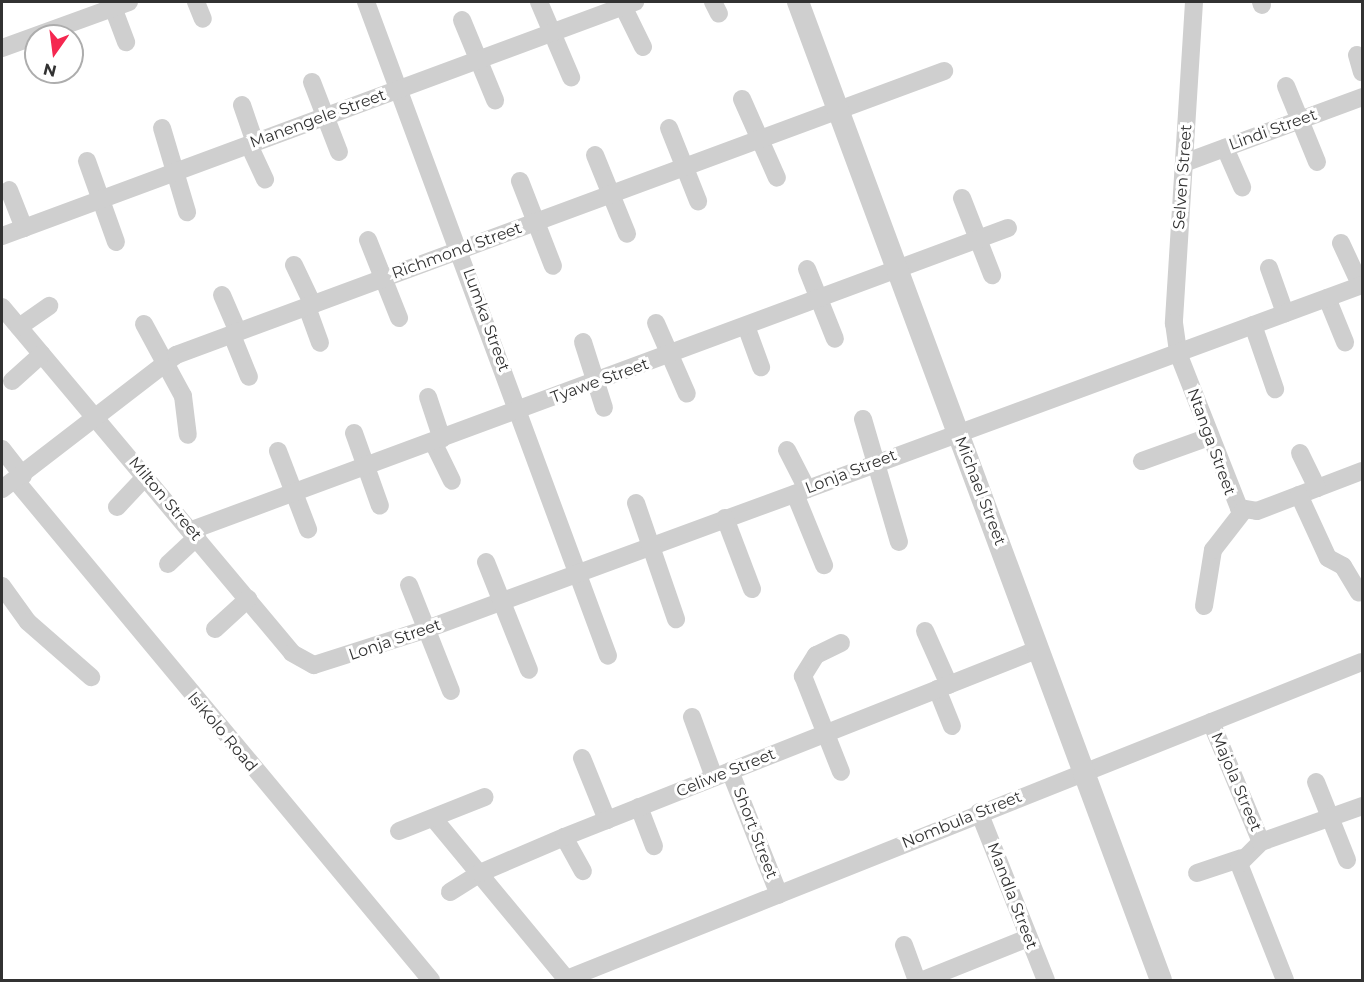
<!DOCTYPE html>
<html>
<head>
<meta charset="utf-8">
<style>
  body { margin:0 }
  #map { position:relative; width:1364px; height:982px; overflow:hidden; background:#fff; font-family:Montserrat,sans-serif }
  div>[style] { position:absolute }
  .minor>* { height:18px; margin:-9px; padding:0 9px; transform-origin:9px; border-radius:9px; background:#cfcfcf }
  .tertiary>* { height:22px; margin:-11px; padding:0 11px; transform-origin:11px; border-radius:11px; background:#cfcfcf }
  span { translate:-50% -50%; white-space:nowrap; text-align:center; line-height:1.15; -webkit-text-stroke:6px #fff; paint-order:stroke }
  .street-label { font-size:16px; color:#323232 }
  .frame { position:absolute; inset:0; border:3px solid #323232; pointer-events:none }
  .north { position:absolute; left:24px; top:24px; width:60px; height:60px; box-sizing:border-box; background:#fff; border:2px solid #adadad; border-radius:50%; rotate:194deg; font-size:16px; font-weight:700; line-height:24px; text-align:center; color:#323232 }
  .north::after { content:''; display:block; margin:auto; width:21px; height:27px; background:#f52750; clip-path:polygon(50% 0,100% 100%,50% 72%,0 100%) }
</style>
</head>
<body>
<div id="map">
  <div class="minor">
    <i style="left:111px;top:2px;width:43px;rotate:69.4deg"></i>
    <i style="left:196px;top:2px;width:18px;rotate:68deg"></i>
    <i style="left:366px;top:2px;width:697px;rotate:69.69deg"></i>
    <i style="left:539px;top:2px;width:82px;rotate:66.9deg"></i>
    <i style="left:621px;top:2px;width:50px;rotate:63.9deg"></i>
    <i style="left:713px;top:2px;width:13px;rotate:63deg"></i>
    <i style="left:1194px;top:2px;width:322px;rotate:93.6deg"></i>
    <i style="left:1174px;top:323px;width:30px;rotate:82deg"></i>
    <i style="left:1178px;top:353px;width:167px;rotate:68.5deg"></i>
    <i style="left:1239px;top:508px;width:18px;rotate:9deg"></i>
    <i style="left:1257px;top:511px;width:112px;rotate:-20.9deg"></i>
    <i style="left:1261px;top:2px;width:3px;rotate:72deg"></i>
    <i style="left:462px;top:20px;width:87px;rotate:67.6deg"></i>
    <i style="left:2px;top:48px;width:135px;rotate:-19.9deg"></i>
    <i style="left:1357px;top:55px;width:18px;rotate:74deg"></i>
    <i style="left:312px;top:82px;width:75px;rotate:68.9deg"></i>
    <i style="left:1286px;top:86px;width:82px;rotate:67.8deg"></i>
    <i style="left:742px;top:99px;width:86px;rotate:66.1deg"></i>
    <i style="left:242px;top:105px;width:39px;rotate:71deg"></i>
    <i style="left:162px;top:128px;width:88px;rotate:73.4deg"></i>
    <i style="left:669px;top:128px;width:79px;rotate:68.3deg"></i>
    <i style="left:249px;top:145px;width:38px;rotate:65deg"></i>
    <i style="left:1225px;top:148px;width:43px;rotate:66.4deg"></i>
    <i style="left:595px;top:155px;width:85px;rotate:67.9deg"></i>
    <i style="left:87px;top:161px;width:86px;rotate:70.3deg"></i>
    <i style="left:1184px;top:163px;width:190px;rotate:-20.3deg"></i>
    <i style="left:520px;top:181px;width:91px;rotate:68.8deg"></i>
    <i style="left:9px;top:190px;width:41px;rotate:68.5deg"></i>
    <i style="left:962px;top:198px;width:83px;rotate:68.7deg"></i>
    <i style="left:2px;top:236px;width:675px;rotate:-20.29deg"></i>
    <i style="left:368px;top:240px;width:84px;rotate:68.3deg"></i>
    <i style="left:1341px;top:243px;width:47px;rotate:65.1deg"></i>
    <i style="left:294px;top:265px;width:44px;rotate:64.6deg"></i>
    <i style="left:1269px;top:268px;width:48px;rotate:70.4deg"></i>
    <i style="left:807px;top:269px;width:75px;rotate:68.2deg"></i>
    <i style="left:222px;top:295px;width:40px;rotate:66.6deg"></i>
    <i style="left:1327px;top:298px;width:48px;rotate:67.8deg"></i>
    <i style="left:2px;top:307px;width:451px;rotate:50deg"></i>
    <i style="left:292px;top:653px;width:25px;rotate:29deg"></i>
    <i style="left:314px;top:665px;width:119px;rotate:-17.7deg"></i>
    <i style="left:427px;top:629px;width:996px;rotate:-20.2deg"></i>
    <i style="left:307px;top:307px;width:38px;rotate:70deg"></i>
    <i style="left:656px;top:323px;width:77px;rotate:66.4deg"></i>
    <i style="left:144px;top:324px;width:82px;rotate:61.6deg"></i>
    <i style="left:183px;top:396px;width:39px;rotate:83deg"></i>
    <i style="left:1253px;top:325px;width:68px;rotate:71deg"></i>
    <i style="left:746px;top:326px;width:44px;rotate:69.9deg"></i>
    <i style="left:19px;top:327px;width:37px;rotate:-35deg"></i>
    <i style="left:232px;top:335px;width:45px;rotate:68deg"></i>
    <i style="left:583px;top:342px;width:69px;rotate:72.3deg"></i>
    <i style="left:12px;top:381px;width:40px;rotate:-42deg"></i>
    <i style="left:428px;top:397px;width:44px;rotate:71.6deg"></i>
    <i style="left:863px;top:419px;width:128px;rotate:73.7deg"></i>
    <i style="left:354px;top:433px;width:77px;rotate:70.4deg"></i>
    <i style="left:433px;top:442px;width:43px;rotate:64deg"></i>
    <i style="left:2px;top:449px;width:34px;rotate:52deg"></i>
    <i style="left:787px;top:450px;width:44px;rotate:62.9deg"></i>
    <i style="left:278px;top:451px;width:84px;rotate:69deg"></i>
    <i style="left:1300px;top:453px;width:39px;rotate:64deg"></i>
    <i style="left:1142px;top:461px;width:71px;rotate:-19.7deg"></i>
    <i style="left:16px;top:481px;width:649px;rotate:50.25deg"></i>
    <i style="left:2px;top:489px;width:220px;rotate:-37.6deg"></i>
    <i style="left:176px;top:355px;width:819px;rotate:-20.29deg"></i>
    <i style="left:795px;top:494px;width:77px;rotate:67.8deg"></i>
    <i style="left:1299px;top:495px;width:69px;rotate:65.3deg"></i>
    <i style="left:1328px;top:558px;width:17px;rotate:28deg"></i>
    <i style="left:1343px;top:566px;width:31px;rotate:59deg"></i>
    <i style="left:636px;top:503px;width:123px;rotate:71deg"></i>
    <i style="left:117px;top:507px;width:42px;rotate:-46.9deg"></i>
    <i style="left:725px;top:518px;width:76px;rotate:69.2deg"></i>
    <i style="left:192px;top:530px;width:870px;rotate:-20.31deg"></i>
    <i style="left:486px;top:562px;width:116px;rotate:68.3deg"></i>
    <i style="left:168px;top:564px;width:40px;rotate:-43deg"></i>
    <i style="left:409px;top:585px;width:114px;rotate:68.4deg"></i>
    <i style="left:2px;top:586px;width:44px;rotate:54.2deg"></i>
    <i style="left:28px;top:622px;width:84px;rotate:41.1deg"></i>
    <i style="left:1204px;top:606px;width:57px;rotate:-80.9deg"></i>
    <i style="left:1213px;top:550px;width:51px;rotate:-52.2deg"></i>
    <i style="left:215px;top:629px;width:45px;rotate:-42.3deg"></i>
    <i style="left:925px;top:631px;width:59px;rotate:66deg"></i>
    <i style="left:841px;top:643px;width:28px;rotate:154deg"></i>
    <i style="left:816px;top:655px;width:25px;rotate:122deg"></i>
    <i style="left:803px;top:676px;width:103px;rotate:68.4deg"></i>
    <i style="left:937px;top:689px;width:40px;rotate:68deg"></i>
    <i style="left:692px;top:717px;width:64px;rotate:69.9deg"></i>
    <i style="left:1211px;top:722px;width:130px;rotate:67.4deg"></i>
    <i style="left:582px;top:758px;width:67px;rotate:68deg"></i>
    <i style="left:730px;top:771px;width:133px;rotate:68.4deg"></i>
    <i style="left:1316px;top:782px;width:84px;rotate:68.3deg"></i>
    <i style="left:639px;top:807px;width:42px;rotate:69deg"></i>
    <i style="left:979px;top:812px;width:181px;rotate:68.3deg"></i>
    <i style="left:434px;top:819px;width:209px;rotate:50.4deg"></i>
    <i style="left:399px;top:831px;width:92px;rotate:-21.6deg"></i>
    <i style="left:564px;top:837px;width:39px;rotate:61deg"></i>
    <i style="left:1197px;top:873px;width:47px;rotate:-18.4deg"></i>
    <i style="left:450px;top:892px;width:36px;rotate:-32deg"></i>
    <i style="left:480px;top:873px;width:91px;rotate:-23.2deg"></i>
    <i style="left:564px;top:837px;width:511px;rotate:-21.59deg"></i>
    <i style="left:904px;top:945px;width:37px;rotate:70deg"></i>
    <i style="left:564px;top:980px;width:859px;rotate:-21.73deg"></i>
    <i style="left:923px;top:980px;width:113px;rotate:-21.8deg"></i>
    <i style="left:1285px;top:980px;width:125px;rotate:-111.6deg"></i>
    <i style="left:1239px;top:864px;width:31px;rotate:-45deg"></i>
    <i style="left:1261px;top:842px;width:107px;rotate:-19.6deg"></i>
  </div>
  <div class="tertiary">
    <i style="left:798px;top:2px;width:1043px;rotate:69.64deg"></i>
  </div>
  <div class="street-label">
    <span style="left:318px;top:119px;rotate:-20deg">Manengele Street</span>
    <span style="left:1273px;top:130px;rotate:-20deg">Lindi Street</span>
    <span style="left:1183px;top:177px;rotate:-86deg">Selven Street</span>
    <span style="left:457px;top:251px;rotate:-20deg">Richmond Street</span>
    <span style="left:486px;top:320px;rotate:70deg">Lumka Street</span>
    <span style="left:600px;top:381px;rotate:-20deg">Tyawe Street</span>
    <span style="left:1211px;top:442px;rotate:70deg">Ntanga Street</span>
    <span style="left:851px;top:472px;rotate:-21deg">Lonja Street</span>
    <span style="left:980px;top:491px;rotate:69deg">Michael Street</span>
    <span style="left:165px;top:499px;rotate:50deg">Milton Street</span>
    <span style="left:395px;top:640px;rotate:-19deg">Lonja Street</span>
    <span style="left:222px;top:732px;rotate:50deg">IsiKolo Road</span>
    <span style="left:726px;top:773px;rotate:-22deg">Celiwe Street</span>
    <span style="left:1236px;top:782px;rotate:67deg">Majola Street</span>
    <span style="left:962px;top:820px;rotate:-22deg">Nombula Street</span>
    <span style="left:755px;top:833px;rotate:69deg">Short Street</span>
    <span style="left:1012px;top:896px;rotate:69deg">Mandla Street</span>
  </div>
  <div class="frame"></div>
  <div class="north">N</div>
</div>
</body>
</html>
